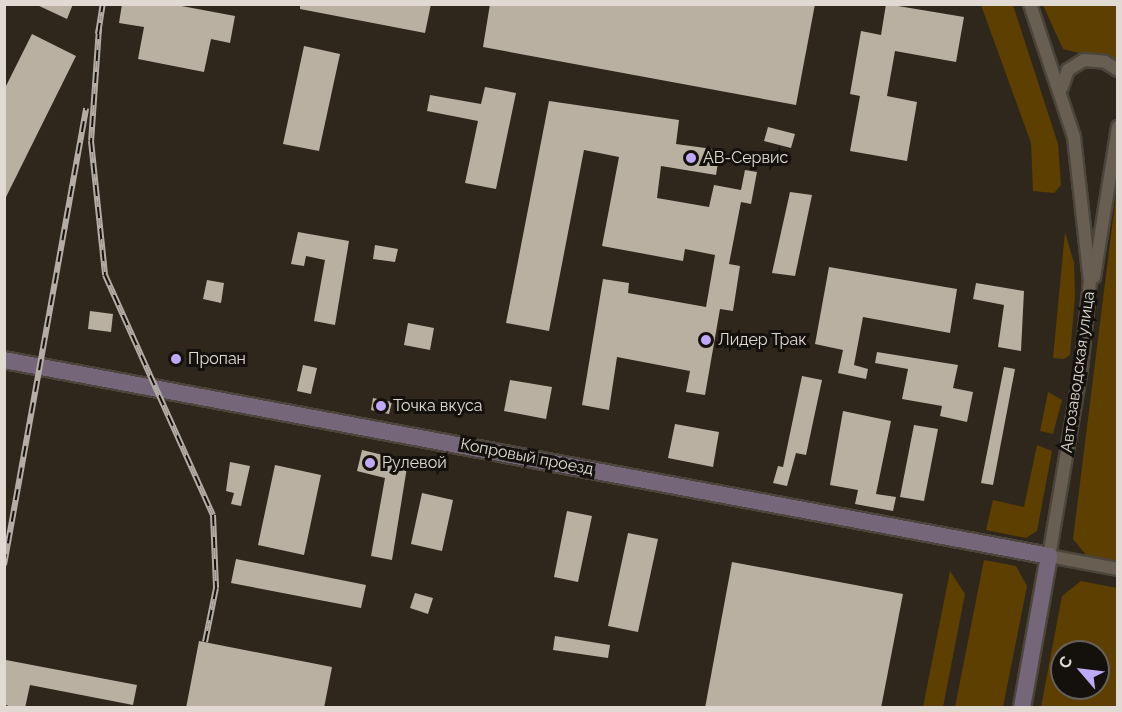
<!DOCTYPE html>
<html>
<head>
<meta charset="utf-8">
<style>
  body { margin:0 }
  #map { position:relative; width:1122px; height:712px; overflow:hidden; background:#2f271c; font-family:Raleway,sans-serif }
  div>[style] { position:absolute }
  .green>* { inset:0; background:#5e3f02 }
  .building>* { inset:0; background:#bab0a2 }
  .roads { filter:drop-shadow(2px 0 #4b453b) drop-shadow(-2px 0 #4b453b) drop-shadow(0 2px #4b453b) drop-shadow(0 -2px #4b453b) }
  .street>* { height:12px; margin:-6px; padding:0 6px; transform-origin:6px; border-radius:6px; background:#685f52 }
  .secondary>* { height:16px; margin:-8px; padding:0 8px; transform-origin:8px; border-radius:8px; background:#756679 }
  .rail>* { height:6px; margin-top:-3px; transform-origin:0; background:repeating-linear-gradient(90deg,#14110c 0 11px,#b3ada5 0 22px); box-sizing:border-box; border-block:2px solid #b3ada5 }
  .dots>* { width:16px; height:16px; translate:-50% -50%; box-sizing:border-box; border:3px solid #14110c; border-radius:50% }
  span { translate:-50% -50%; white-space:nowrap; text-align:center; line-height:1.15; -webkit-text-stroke:6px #14110c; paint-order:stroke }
  .poi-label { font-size:16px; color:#e0dad3 }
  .left { translate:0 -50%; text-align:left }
  .street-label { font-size:16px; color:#e0dad3 }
  .frame { position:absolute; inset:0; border:6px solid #e0dad3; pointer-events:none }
  .north { position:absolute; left:1050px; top:640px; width:60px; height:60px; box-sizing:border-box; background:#14110c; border:2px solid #66615c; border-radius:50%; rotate:298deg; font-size:16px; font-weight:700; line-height:24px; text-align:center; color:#e0dad3 }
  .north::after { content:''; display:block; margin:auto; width:21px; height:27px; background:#bda9f5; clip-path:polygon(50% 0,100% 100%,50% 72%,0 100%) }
</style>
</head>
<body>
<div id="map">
  <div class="green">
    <i style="clip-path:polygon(981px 5px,1013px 5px,1058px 144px,1061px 185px,1054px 193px,1033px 191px,1031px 143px)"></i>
    <i style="clip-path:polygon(1043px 5px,1117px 5px,1117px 62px,1063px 49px)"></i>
    <i style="clip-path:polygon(1117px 187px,1118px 561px,1117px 561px,1086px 555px,1073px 539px)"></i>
    <i style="clip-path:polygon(1065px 232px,1074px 263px,1075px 296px,1070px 355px,1064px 359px,1053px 358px)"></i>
    <i style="clip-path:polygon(1048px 392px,1062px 400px,1053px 434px,1040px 431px)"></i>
    <i style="clip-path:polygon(1037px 445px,1052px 451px,1037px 531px,1026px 538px,986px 530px,993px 500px,1024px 507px)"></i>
    <i style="clip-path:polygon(984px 560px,1016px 566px,1027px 586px,1003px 707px,955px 707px)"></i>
    <i style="clip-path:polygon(950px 571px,965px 594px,943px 707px,923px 707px)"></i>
    <i style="clip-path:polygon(evenodd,1081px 581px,1117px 588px,1117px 707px,1041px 707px,1062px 596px,1081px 581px,1062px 652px,1098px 652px,1098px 688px,1062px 688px,1062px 652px)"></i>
  </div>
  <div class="building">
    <i style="clip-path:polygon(35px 4px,73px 4px,67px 19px)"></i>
    <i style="clip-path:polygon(122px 4px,171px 4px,235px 16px,230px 43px,211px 39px,204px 72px,138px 59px,144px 27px,119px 23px)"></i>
    <i style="clip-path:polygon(300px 4px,431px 4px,425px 33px,300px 9px)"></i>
    <i style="clip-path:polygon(490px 4px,815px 4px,796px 105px,483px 47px)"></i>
    <i style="clip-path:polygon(886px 4px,964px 17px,956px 62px,895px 51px,887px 96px,917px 102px,907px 161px,850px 151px,860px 96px,850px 94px,861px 31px,881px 35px)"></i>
    <i style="clip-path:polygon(32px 34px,76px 56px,4px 201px,4px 90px)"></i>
    <i style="clip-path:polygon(304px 46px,340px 54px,319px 151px,283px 144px)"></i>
    <i style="clip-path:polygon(485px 87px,516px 93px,496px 189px,465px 183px,478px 121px,427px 111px,430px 95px,481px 104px)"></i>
    <i style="clip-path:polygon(549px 101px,679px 120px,676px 144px,720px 150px,716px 175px,661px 166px,657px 198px,709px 207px,714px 185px,741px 190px,745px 170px,757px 172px,751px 204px,741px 202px,729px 264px,740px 266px,733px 311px,720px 309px,705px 395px,686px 392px,690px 371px,617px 357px,609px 410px,582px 405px,603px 279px,629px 283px,628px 293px,706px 307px,713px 267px,715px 255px,685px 249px,683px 261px,602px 246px,619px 157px,584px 150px,549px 331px,506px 323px)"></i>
    <i style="clip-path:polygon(768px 127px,795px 134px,791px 148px,764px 141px)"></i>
    <i style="clip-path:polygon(790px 192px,812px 195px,795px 276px,772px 273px)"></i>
    <i style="clip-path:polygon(298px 232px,349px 241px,335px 325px,314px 321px,325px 260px,306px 256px,304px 266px,291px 264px)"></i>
    <i style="clip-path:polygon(375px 245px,398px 249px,395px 262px,373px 259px)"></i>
    <i style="clip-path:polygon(829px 267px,957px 289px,950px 333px,863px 317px,854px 365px,868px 369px,866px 379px,838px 373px,843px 350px,815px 344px)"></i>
    <i style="clip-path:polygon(207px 280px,224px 283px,221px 303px,203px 299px)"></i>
    <i style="clip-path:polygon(976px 283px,1024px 291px,1021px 351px,998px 347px,1004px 305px,973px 299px)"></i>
    <i style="clip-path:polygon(90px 311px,113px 314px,111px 332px,88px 329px)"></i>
    <i style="clip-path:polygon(408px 323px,434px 328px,430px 350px,404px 345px)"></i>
    <i style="clip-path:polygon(877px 352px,958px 365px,953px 388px,973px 392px,967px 422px,940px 416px,942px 406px,902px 399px,908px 369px,875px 363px)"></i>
    <i style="clip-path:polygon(303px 365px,317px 368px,311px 394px,297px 391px)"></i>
    <i style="clip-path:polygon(1004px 367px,1015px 369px,993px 485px,981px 483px)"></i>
    <i style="clip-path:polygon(802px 376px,822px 380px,806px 455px,796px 453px,787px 486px,773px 483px,778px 466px,783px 467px)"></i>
    <i style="clip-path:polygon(510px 380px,552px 387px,546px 419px,504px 411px)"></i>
    <i style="clip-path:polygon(373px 398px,392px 402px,389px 414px,371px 410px)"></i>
    <i style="clip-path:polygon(843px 411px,891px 421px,876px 494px,896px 497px,893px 511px,855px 504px,858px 490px,830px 485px)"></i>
    <i style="clip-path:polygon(675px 424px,719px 432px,713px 467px,668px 458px)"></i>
    <i style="clip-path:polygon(914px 425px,938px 429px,924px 501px,900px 497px)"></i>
    <i style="clip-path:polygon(362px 450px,408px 461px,392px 560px,371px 556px,385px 478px,357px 471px)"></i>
    <i style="clip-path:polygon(230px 462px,250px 466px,241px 506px,231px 504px,234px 493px,226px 491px)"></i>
    <i style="clip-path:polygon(275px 465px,321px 475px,304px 555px,258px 545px)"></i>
    <i style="clip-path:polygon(422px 493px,453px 500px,442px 551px,411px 544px)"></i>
    <i style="clip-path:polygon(567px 511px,592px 516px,578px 582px,554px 577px)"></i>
    <i style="clip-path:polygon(628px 533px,658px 539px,638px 632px,608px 626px)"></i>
    <i style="clip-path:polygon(236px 559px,366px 585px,361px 608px,231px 583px)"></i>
    <i style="clip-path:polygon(732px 562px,903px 594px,881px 708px,705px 708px)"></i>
    <i style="clip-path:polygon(415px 593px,433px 598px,428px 614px,410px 608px)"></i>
    <i style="clip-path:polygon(555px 636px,610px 645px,608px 658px,553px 650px)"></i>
    <i style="clip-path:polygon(199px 641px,332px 667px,324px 708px,186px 708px)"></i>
    <i style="clip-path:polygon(6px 660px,137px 685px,133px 705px,30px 685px,25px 708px,13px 708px,4px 704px)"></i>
  </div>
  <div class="roads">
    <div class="street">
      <i style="left:1030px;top:4px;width:140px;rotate:71.7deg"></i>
      <i style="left:1074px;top:137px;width:145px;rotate:83.7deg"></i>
      <i style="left:1090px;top:281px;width:88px;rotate:95.8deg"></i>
      <i style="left:1081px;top:369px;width:190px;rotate:99.7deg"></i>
      <i style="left:1049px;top:556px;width:70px;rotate:10.7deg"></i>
      <i style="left:1062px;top:87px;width:18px;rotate:-71deg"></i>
      <i style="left:1068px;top:70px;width:19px;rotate:-32deg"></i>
      <i style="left:1084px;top:60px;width:21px;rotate:5deg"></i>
      <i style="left:1105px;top:62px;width:15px;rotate:32deg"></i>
      <i style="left:1094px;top:277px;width:152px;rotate:-80.9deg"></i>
    </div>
    <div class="secondary">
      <i style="left:4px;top:360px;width:1063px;rotate:10.62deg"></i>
      <i style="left:1049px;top:556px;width:154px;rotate:100.1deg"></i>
    </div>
  </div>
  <div class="rail">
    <i style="left:99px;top:28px;width:113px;rotate:94deg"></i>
    <i style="left:91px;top:141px;width:135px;rotate:84deg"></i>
    <i style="left:105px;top:275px;width:263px;rotate:65.8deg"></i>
    <i style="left:213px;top:515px;width:73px;rotate:87.6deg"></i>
    <i style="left:216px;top:588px;width:55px;rotate:101.5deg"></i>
    <i style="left:98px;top:34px;width:30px;rotate:-81deg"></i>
    <i style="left:4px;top:565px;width:464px;rotate:-79.8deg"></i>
  </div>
  <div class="dots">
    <i style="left:691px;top:158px;background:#bda9f5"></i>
    <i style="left:706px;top:340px;background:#bda9f5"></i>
    <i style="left:176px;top:359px;background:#bda9f5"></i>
    <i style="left:381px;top:406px;background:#bda9f5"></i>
    <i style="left:370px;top:463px;background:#bda9f5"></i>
  </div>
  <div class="poi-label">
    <span class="left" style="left:703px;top:158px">АВ-Сервис</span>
    <span class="left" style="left:718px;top:340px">Лидер Трак</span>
    <span class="left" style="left:188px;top:359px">Пропан</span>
    <span class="left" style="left:393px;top:406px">Точка вкуса</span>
    <span class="left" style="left:382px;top:463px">Рулевой</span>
  </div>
  <div class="street-label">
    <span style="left:1078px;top:372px;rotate:-82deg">Автозаводская улица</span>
    <span style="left:527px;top:457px;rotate:11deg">Копровый проезд</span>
  </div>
  <div class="frame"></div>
  <div class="north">С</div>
</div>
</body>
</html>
